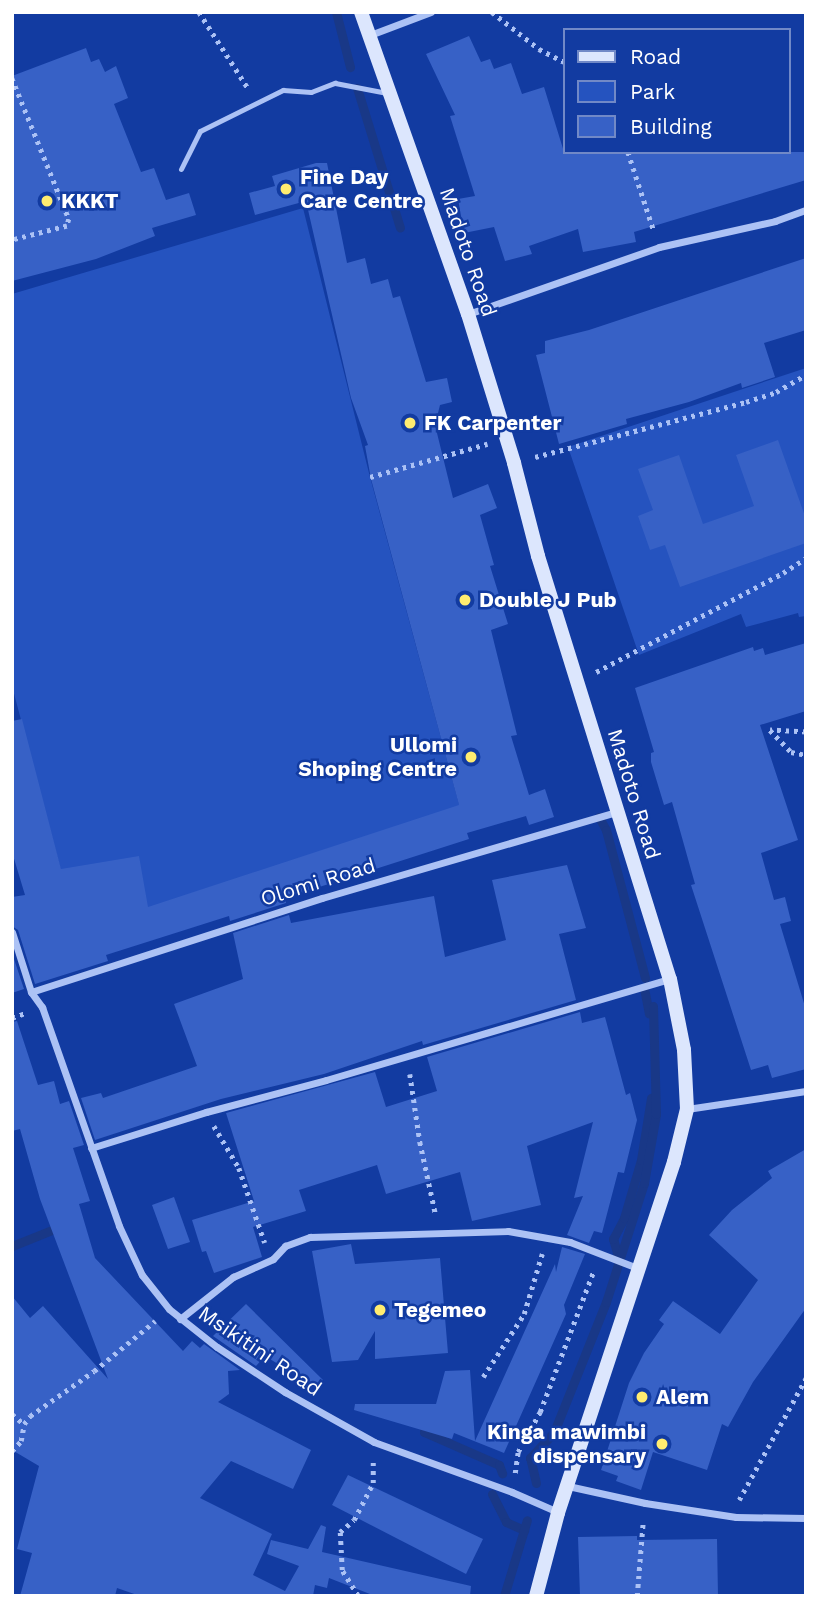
<!DOCTYPE html>
<html>
<head>
<meta charset="utf-8">
<style>
  body { margin:0 }
  #map { position:relative; width:818px; height:1608px; overflow:hidden; background:#123ba1; font-family:"Work Sans",sans-serif }
  div>[style] { position:absolute }
  .green>* { inset:0; background:#2553bf }
  .stream>* { height:9px; margin:-4.5px; padding:0 4.5px; transform-origin:4.5px; border-radius:4.5px; background:#193887 }
  .building>* { inset:0; background:#3761c6 }
  .path>* { height:4.5px; margin-top:-2.25px; transform-origin:0; background:repeating-linear-gradient(90deg,#acc2f5 0 3.5px,transparent 0 8.5px) }
  .service>* { height:5px; margin:-2.5px; padding:0 2.5px; transform-origin:2.5px; border-radius:2.5px; background:#acc2f5 }
  .minor>* { height:7px; margin:-3.5px; padding:0 3.5px; transform-origin:3.5px; border-radius:3.5px; background:#acc2f5 }
  .secondary>* { height:14px; margin:-7px; padding:0 7px; transform-origin:7px; border-radius:7px; background:#dce6fd }
  .dots>* { width:19px; height:19px; translate:-50% -50%; box-sizing:border-box; border:4px solid #123ba1; border-radius:50% }
  span { translate:-50% -50%; white-space:nowrap; text-align:center; line-height:1.15; -webkit-text-stroke:5px #123ba1; paint-order:stroke }
  .poi-label { font-size:21px; color:#fff; font-weight:700 }
  .left { translate:0 -50%; text-align:left }
  .right { translate:-100% -50%; text-align:right }
  .street-label { font-size:21px; color:#fff }
  .frame { position:absolute; inset:0; border:14px solid #fff; pointer-events:none }
  .legend { position:absolute; left:563px; top:28px; width:228px; height:126px; box-sizing:border-box; background:#123ba1; border:2px solid #7189c7; margin:0; padding:9px 12px; list-style:none; font-size:21px; color:#fff }
  .legend li { display:flex; align-items:center; gap:14px; height:35px }
  .legend b { width:35px; border:2px solid #7189c7 }
</style>
</head>
<body>
<div id="map">
  <div class="green">
    <i style="clip-path:polygon(303px 208px,370px 477px,460px 808px,77px 931px,12px 686px,12px 294px)"></i>
    <i style="clip-path:polygon(806px 368px,806px 616px,799px 617px,798px 613px,746px 627px,741px 614px,639px 655px,568px 447px)"></i>
  </div>
  <div class="stream">
    <i style="left:336px;top:12px;width:57px;rotate:75.7deg"></i>
    <i style="left:357px;top:88px;width:146px;rotate:72.9deg"></i>
    <i style="left:599px;top:817px;width:15px;rotate:62deg"></i>
    <i style="left:606px;top:830px;width:153px;rotate:75.2deg"></i>
    <i style="left:644px;top:988px;width:26px;rotate:79deg"></i>
    <i style="left:12px;top:1246px;width:54px;rotate:-21.8deg"></i>
    <i style="left:618px;top:1256px;width:18px;rotate:-106deg"></i>
    <i style="left:613px;top:1239px;width:24px;rotate:-62deg"></i>
    <i style="left:624px;top:1218px;width:60px;rotate:-73.7deg"></i>
    <i style="left:641px;top:1160px;width:63px;rotate:-80.8deg"></i>
    <i style="left:426px;top:1425px;width:7px;rotate:106deg"></i>
    <i style="left:424px;top:1432px;width:82px;rotate:23.7deg"></i>
    <i style="left:499px;top:1465px;width:9px;rotate:69deg"></i>
    <i style="left:536px;top:1483px;width:26px;rotate:-103deg"></i>
    <i style="left:530px;top:1458px;width:35px;rotate:-47deg"></i>
    <i style="left:554px;top:1432px;width:140px;rotate:-68.2deg"></i>
    <i style="left:606px;top:1302px;width:125px;rotate:-72.3deg"></i>
    <i style="left:644px;top:1183px;width:70px;rotate:-80.1deg"></i>
    <i style="left:656px;top:1114px;width:108px;rotate:-91.6deg"></i>
    <i style="left:492px;top:1494px;width:31px;rotate:63deg"></i>
    <i style="left:506px;top:1522px;width:20px;rotate:24deg"></i>
    <i style="left:504px;top:1596px;width:79px;rotate:-73.2deg"></i>
  </div>
  <div class="building">
    <i style="clip-path:polygon(469px 36px,481px 62px,490px 59px,494px 69px,511px 63px,522px 94px,544px 87px,564px 152px,806px 152px,806px 180px,634px 232px,636px 242px,583px 252px,578px 229px,529px 246px,532px 254px,505px 261px,494px 227px,464px 233px,458px 199px,475px 196px,450px 116px,455px 115px,426px 54px)"></i>
    <i style="clip-path:polygon(86px 48px,91px 62px,99px 59px,105px 72px,116px 66px,128px 98px,114px 104px,141px 172px,154px 168px,166px 200px,189px 193px,196px 215px,152px 228px,155px 236px,96px 259px,12px 281px,12px 76px)"></i>
    <i style="clip-path:polygon(316px 163px,327px 163px,347px 263px,365px 258px,371px 284px,388px 279px,393px 298px,400px 296px,426px 382px,447px 378px,452px 402px,440px 405px,435px 425px,453px 498px,488px 484px,497px 508px,480px 515px,494px 565px,490px 566px,508px 624px,491px 630px,517px 735px,511px 736px,529px 795px,545px 789px,554px 817px,529px 825px,526px 816px,467px 833px,469px 839px,285px 898px,286px 903px,230px 921px,229px 916px,106px 955px,108px 961px,35px 984px,18px 930px,12px 926px,12px 897px,25px 895px,12px 852px,12px 721px,22px 719px,61px 869px,139px 856px,148px 907px,459px 805px,371px 479px,365px 446px,368px 445px,351px 398px,306px 201px,255px 215px,249px 193px,275px 186px,272px 176px)"></i>
    <i style="clip-path:polygon(806px 258px,806px 330px,764px 343px,775px 377px,742px 388px,741px 383px,689px 402px,626px 419px,627px 424px,559px 444px,536px 355px,545px 353px,545px 341px,589px 330px)"></i>
    <i style="clip-path:polygon(778px 440px,806px 519px,806px 543px,680px 587px,665px 545px,650px 550px,638px 516px,653px 510px,638px 469px,679px 455px,703px 524px,754px 506px,736px 455px)"></i>
    <i style="clip-path:polygon(806px 643px,806px 711px,760px 725px,798px 840px,761px 853px,774px 900px,785px 897px,791px 921px,780px 924px,806px 1010px,806px 1069px,772px 1078px,768px 1065px,751px 1070px,691px 885px,695px 884px,672px 802px,664px 805px,651px 762px,651px 753px,654px 752px,635px 688px,753px 647px,754px 651px,763px 648px,765px 655px)"></i>
    <i style="clip-path:polygon(567px 865px,586px 928px,559px 934px,576px 1000px,423px 1045px,422px 1041px,324px 1074px,221px 1099px,95px 1140px,81px 1098px,101px 1093px,103px 1098px,197px 1066px,174px 1004px,243px 979px,233px 933px,289px 915px,291px 923px,434px 896px,445px 957px,506px 940px,492px 880px)"></i>
    <i style="clip-path:polygon(12px 953px,24px 989px,12px 993px)"></i>
    <i style="clip-path:polygon(580px 1012px,582px 1023px,605px 1017px,626px 1095px,630px 1093px,637px 1120px,624px 1173px,618px 1172px,602px 1233px,594px 1231px,589px 1243px,567px 1235px,583px 1196px,574px 1198px,593px 1122px,527px 1146px,541px 1205px,472px 1221px,460px 1172px,386px 1194px,377px 1165px,299px 1190px,306px 1211px,253px 1227px,262px 1257px,214px 1273px,206px 1251px,202px 1252px,192px 1220px,254px 1201px,226px 1113px,375px 1072px,386px 1107px,437px 1091px,427px 1057px)"></i>
    <i style="clip-path:polygon(17px 1021px,38px 1085px,54px 1081px,60px 1104px,69px 1101px,84px 1145px,73px 1148px,90px 1201px,79px 1204px,95px 1258px,183px 1351px,192px 1341px,200px 1348px,204px 1344px,240px 1370px,228px 1371px,229px 1394px,218px 1402px,311px 1450px,293px 1489px,231px 1461px,200px 1498px,272px 1534px,253px 1575px,285px 1591px,299px 1566px,267px 1554px,271px 1540px,308px 1549px,321px 1525px,326px 1527px,322px 1552px,471px 1586px,470px 1596px,375px 1596px,329px 1578px,327px 1588px,315px 1585px,313px 1596px,140px 1596px,117px 1588px,115px 1596px,20px 1596px,32px 1553px,17px 1549px,39px 1466px,12px 1450px,12px 1296px,30px 1318px,43px 1306px,108px 1379px,40px 1199px,20px 1129px,12px 1131px,12px 1022px)"></i>
    <i style="clip-path:polygon(806px 1149px,806px 1308px,753px 1382px,728px 1427px,722px 1424px,707px 1470px,653px 1452px,641px 1490px,616px 1481px,618px 1476px,601px 1470px,629px 1383px,644px 1353px,664px 1324px,659px 1320px,673px 1301px,720px 1334px,758px 1280px,709px 1235px,732px 1210px,772px 1178px,768px 1171px)"></i>
    <i style="clip-path:polygon(174px 1197px,190px 1242px,168px 1249px,152px 1205px)"></i>
    <i style="clip-path:polygon(351px 1244px,355px 1264px,440px 1258px,448px 1353px,375px 1359px,375px 1331px,358px 1360px,332px 1362px,312px 1251px)"></i>
    <i style="clip-path:polygon(562px 1247px,585px 1254px,564px 1305px,566px 1314px,504px 1453px,454px 1433px,452px 1439px,354px 1410px,355px 1404px,436px 1404px,445px 1371px,470px 1370px,475px 1441px,555px 1264px,556px 1272px)"></i>
    <i style="clip-path:polygon(246px 1304px,323px 1380px,317px 1388px,265px 1356px,256px 1366px,213px 1336px)"></i>
    <i style="clip-path:polygon(348px 1475px,483px 1539px,466px 1574px,332px 1505px)"></i>
    <i style="clip-path:polygon(637px 1536px,637px 1540px,717px 1539px,718px 1596px,580px 1596px,578px 1537px)"></i>
  </div>
  <div class="path">
    <i style="left:199px;top:12px;width:90px;rotate:57.2deg"></i>
    <i style="left:492px;top:12px;width:60px;rotate:38.2deg"></i>
    <i style="left:539px;top:49px;width:28px;rotate:27deg"></i>
    <i style="left:12px;top:78px;width:152px;rotate:68deg"></i>
    <i style="left:69px;top:219px;width:7px;rotate:106deg"></i>
    <i style="left:67px;top:226px;width:57px;rotate:165.7deg"></i>
    <i style="left:628px;top:152px;width:83px;rotate:71.8deg"></i>
    <i style="left:535px;top:457px;width:218px;rotate:-14.6deg"></i>
    <i style="left:746px;top:402px;width:32px;rotate:-18deg"></i>
    <i style="left:776px;top:392px;width:34px;rotate:-30deg"></i>
    <i style="left:370px;top:477px;width:122px;rotate:-15.8deg"></i>
    <i style="left:596px;top:672px;width:212px;rotate:-27.9deg"></i>
    <i style="left:783px;top:573px;width:27px;rotate:-33deg"></i>
    <i style="left:806px;top:732px;width:36px;rotate:-177deg"></i>
    <i style="left:770px;top:730px;width:30px;rotate:46deg"></i>
    <i style="left:791px;top:752px;width:15px;rotate:11deg"></i>
    <i style="left:12px;top:1018px;width:14px;rotate:-21deg"></i>
    <i style="left:410px;top:1074px;width:69px;rotate:81.6deg"></i>
    <i style="left:420px;top:1142px;width:76px;rotate:77.8deg"></i>
    <i style="left:214px;top:1126px;width:49px;rotate:59.2deg"></i>
    <i style="left:239px;top:1168px;width:79px;rotate:70.9deg"></i>
    <i style="left:483px;top:1377px;width:75px;rotate:-56.9deg"></i>
    <i style="left:524px;top:1314px;width:63px;rotate:-73.3deg"></i>
    <i style="left:12px;top:1414px;width:16px;rotate:40deg"></i>
    <i style="left:12px;top:1451px;width:13px;rotate:-48deg"></i>
    <i style="left:21px;top:1441px;width:17px;rotate:-80deg"></i>
    <i style="left:24px;top:1424px;width:10px;rotate:-53deg"></i>
    <i style="left:30px;top:1416px;width:78px;rotate:-35.1deg"></i>
    <i style="left:94px;top:1371px;width:79px;rotate:-39.3deg"></i>
    <i style="left:515px;top:1473px;width:21px;rotate:-82deg"></i>
    <i style="left:518px;top:1452px;width:46px;rotate:-61.2deg"></i>
    <i style="left:540px;top:1412px;width:152px;rotate:-69.2deg"></i>
    <i style="left:739px;top:1500px;width:139px;rotate:-61.2deg"></i>
    <i style="left:358px;top:1596px;width:31px;rotate:-122deg"></i>
    <i style="left:342px;top:1570px;width:38px;rotate:-93deg"></i>
    <i style="left:340px;top:1532px;width:18px;rotate:-41deg"></i>
    <i style="left:354px;top:1520px;width:42px;rotate:-62.8deg"></i>
    <i style="left:373px;top:1483px;width:22px;rotate:-90deg"></i>
    <i style="left:637px;top:1596px;width:75px;rotate:-85.4deg"></i>
  </div>
  <div class="service">
    <i style="left:181px;top:169px;width:42px;rotate:-63.4deg"></i>
    <i style="left:200px;top:131px;width:93px;rotate:-26.3deg"></i>
    <i style="left:283px;top:90px;width:28px;rotate:4deg"></i>
    <i style="left:311px;top:92px;width:26px;rotate:-21deg"></i>
    <i style="left:335px;top:83px;width:53px;rotate:10.9deg"></i>
  </div>
  <div class="minor">
    <i style="left:370px;top:35px;width:65px;rotate:-20.7deg"></i>
    <i style="left:468px;top:314px;width:202px;rotate:-19.3deg"></i>
    <i style="left:659px;top:247px;width:119px;rotate:-12.6deg"></i>
    <i style="left:775px;top:221px;width:33px;rotate:-20deg"></i>
    <i style="left:12px;top:932px;width:63px;rotate:72.4deg"></i>
    <i style="left:31px;top:992px;width:19px;rotate:54deg"></i>
    <i style="left:42px;top:1007px;width:232px;rotate:70.6deg"></i>
    <i style="left:119px;top:1226px;width:54px;rotate:64.9deg"></i>
    <i style="left:142px;top:1275px;width:43px;rotate:51.5deg"></i>
    <i style="left:169px;top:1309px;width:61px;rotate:38.4deg"></i>
    <i style="left:217px;top:1347px;width:82px;rotate:33.5deg"></i>
    <i style="left:285px;top:1392px;width:102px;rotate:29.3deg"></i>
    <i style="left:374px;top:1442px;width:147px;rotate:19.9deg"></i>
    <i style="left:512px;top:1492px;width:50px;rotate:23.5deg"></i>
    <i style="left:31px;top:992px;width:306px;rotate:-17.9deg"></i>
    <i style="left:322px;top:898px;width:307px;rotate:-16.3deg"></i>
    <i style="left:687px;top:1109px;width:120px;rotate:-8.6deg"></i>
    <i style="left:91px;top:1148px;width:121px;rotate:-17.4deg"></i>
    <i style="left:206px;top:1112px;width:124px;rotate:-14.9deg"></i>
    <i style="left:326px;top:1080px;width:359px;rotate:-16.4deg"></i>
    <i style="left:180px;top:1319px;width:68px;rotate:-38.4deg"></i>
    <i style="left:233px;top:1277px;width:44px;rotate:-24.2deg"></i>
    <i style="left:273px;top:1259px;width:18px;rotate:-47deg"></i>
    <i style="left:285px;top:1246px;width:27px;rotate:-20deg"></i>
    <i style="left:310px;top:1237px;width:198px;rotate:-1.7deg"></i>
    <i style="left:508px;top:1231px;width:63px;rotate:10.1deg"></i>
    <i style="left:570px;top:1242px;width:75px;rotate:21.1deg"></i>
    <i style="left:568px;top:1486px;width:79px;rotate:12.4deg"></i>
    <i style="left:645px;top:1503px;width:92px;rotate:8.7deg"></i>
    <i style="left:736px;top:1517px;width:70px;rotate:0.8deg"></i>
  </div>
  <div class="secondary">
    <i style="left:361px;top:12px;width:320px;rotate:70.5deg"></i>
    <i style="left:468px;top:314px;width:156px;rotate:72.8deg"></i>
    <i style="left:514px;top:463px;width:96px;rotate:75.5deg"></i>
    <i style="left:538px;top:556px;width:443px;rotate:72.7deg"></i>
    <i style="left:670px;top:979px;width:72px;rotate:78.8deg"></i>
    <i style="left:684px;top:1050px;width:59px;rotate:87.1deg"></i>
    <i style="left:687px;top:1109px;width:55px;rotate:103.8deg"></i>
    <i style="left:674px;top:1162px;width:370px;rotate:108.3deg"></i>
    <i style="left:558px;top:1513px;width:86px;rotate:104.8deg"></i>
  </div>
  <div class="dots">
    <i style="left:286px;top:189px;background:#ffec70"></i>
    <i style="left:47px;top:201px;background:#ffec70"></i>
    <i style="left:410px;top:423px;background:#ffec70"></i>
    <i style="left:465px;top:600px;background:#ffec70"></i>
    <i style="left:471px;top:757px;background:#ffec70"></i>
    <i style="left:380px;top:1310px;background:#ffec70"></i>
    <i style="left:642px;top:1397px;background:#ffec70"></i>
    <i style="left:662px;top:1444px;background:#ffec70"></i>
  </div>
  <div class="poi-label">
    <span class="left" style="left:300px;top:189px">Fine Day<br>Care Centre</span>
    <span class="left" style="left:61px;top:201px">KKKT</span>
    <span class="left" style="left:424px;top:423px">FK Carpenter</span>
    <span class="left" style="left:479px;top:600px">Double J Pub</span>
    <span class="right" style="left:457px;top:757px">Ullomi<br>Shoping Centre</span>
    <span class="left" style="left:394px;top:1310px">Tegemeo</span>
    <span class="left" style="left:656px;top:1397px">Alem</span>
    <span class="right" style="left:646px;top:1444px">Kinga mawimbi<br>dispensary</span>
  </div>
  <div class="street-label">
    <span style="left:468px;top:252px;rotate:71deg">Madoto Road</span>
    <span style="left:634px;top:794px;rotate:73deg">Madoto Road</span>
    <span style="left:318px;top:882px;rotate:-17deg">Olomi Road</span>
    <span style="left:260px;top:1351px;rotate:34deg">Msikitini Road</span>
  </div>
  <div class="frame"></div>
  <ul class="legend">
  <li><b style="height:9px;background:#dce6fd"></b>Road</li>
  <li><b style="height:19px;background:#2553bf"></b>Park</li>
  <li><b style="height:19px;background:#3761c6"></b>Building</li>
  </ul>
</div>
</body>
</html>
